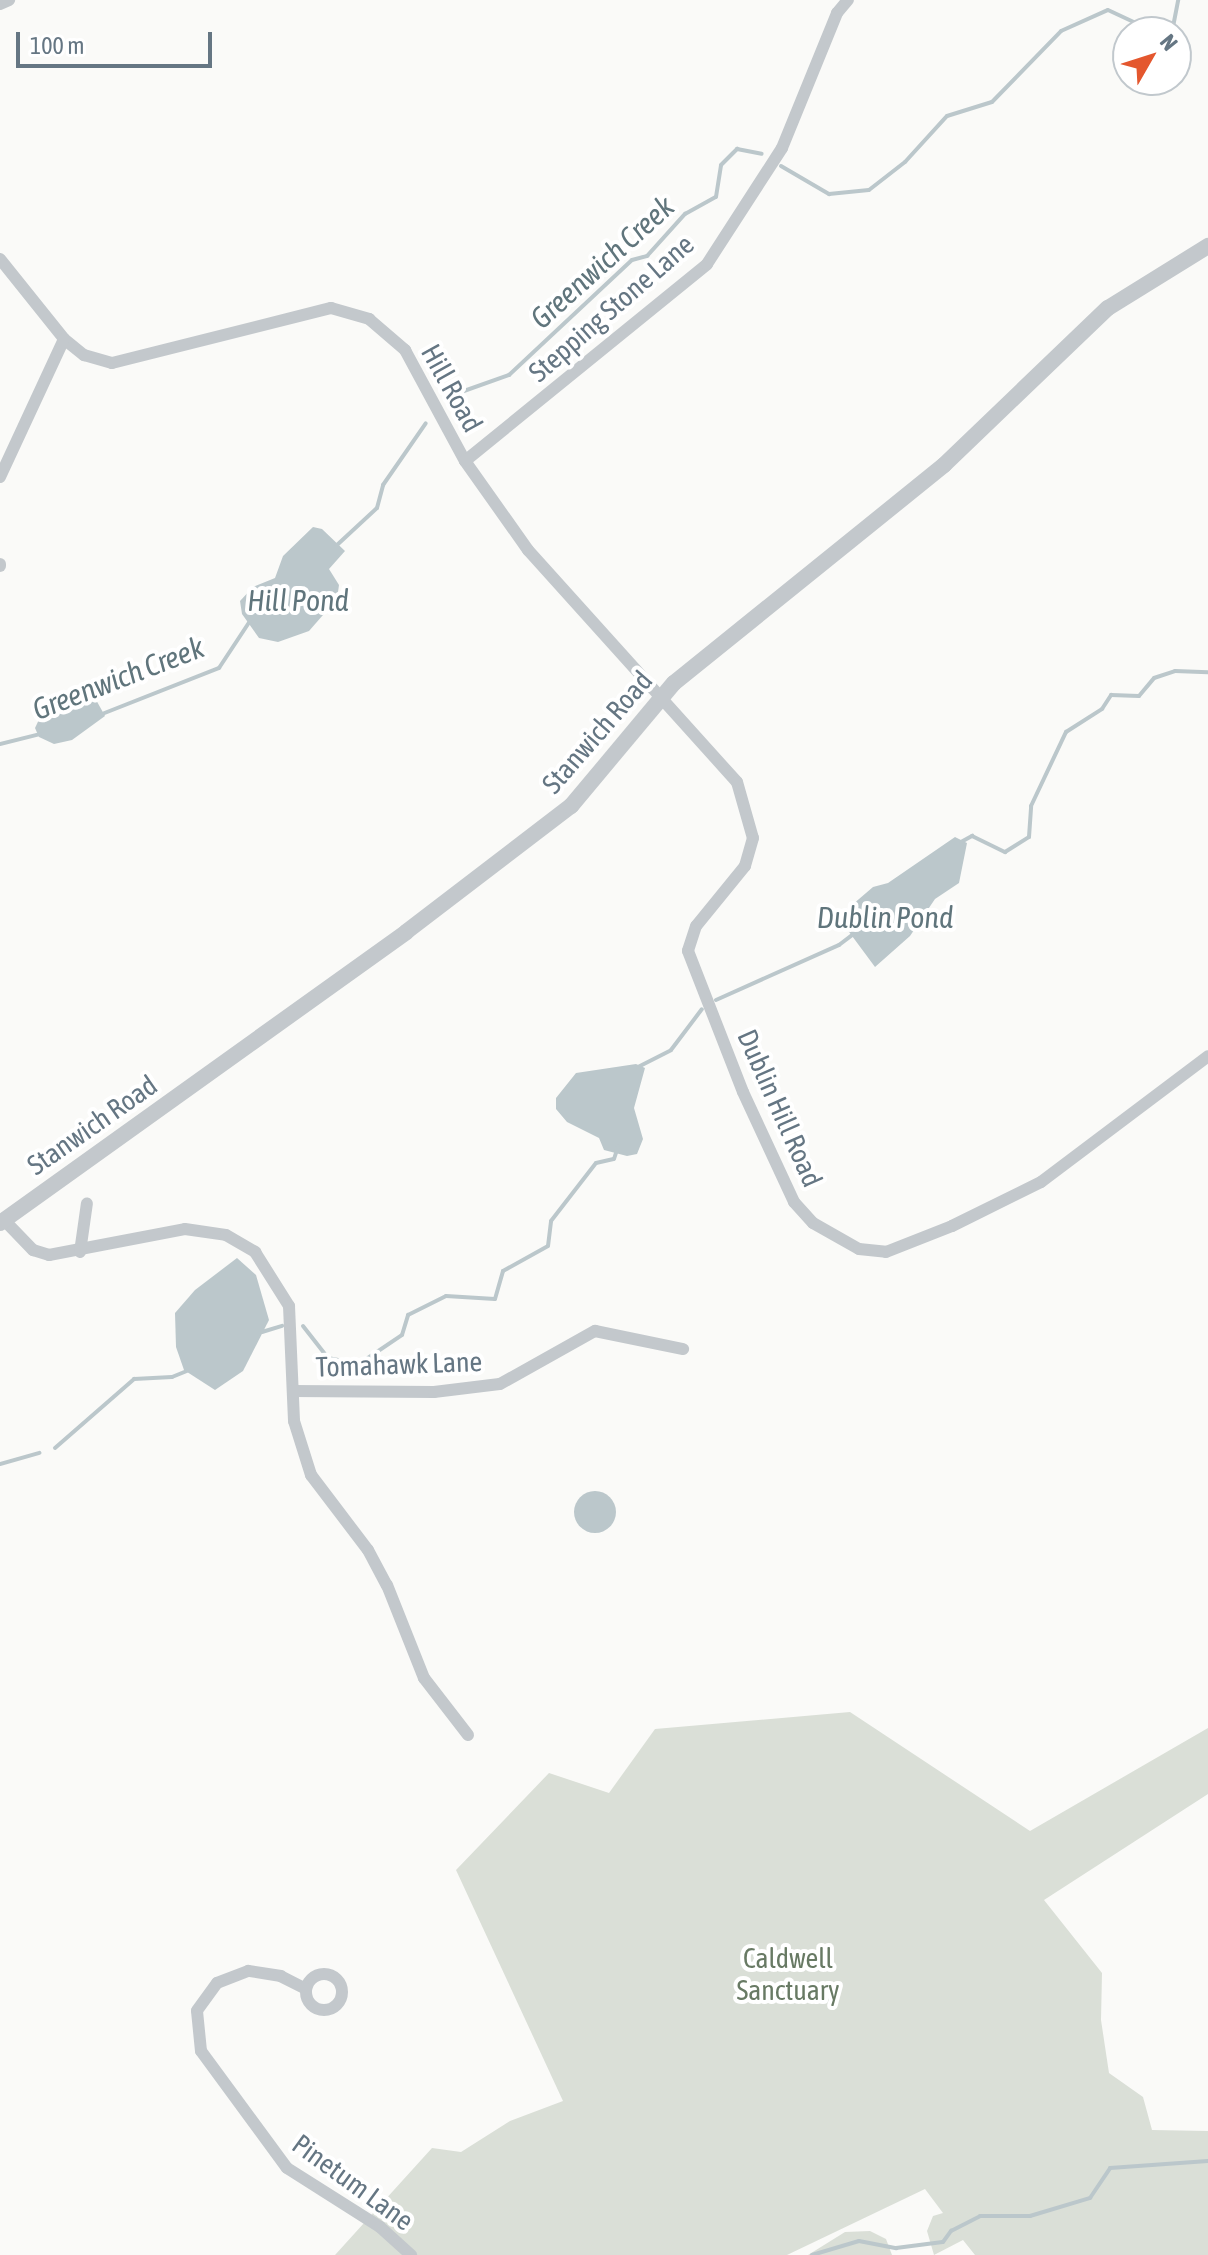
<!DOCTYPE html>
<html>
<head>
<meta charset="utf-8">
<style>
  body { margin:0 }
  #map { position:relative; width:1208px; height:2255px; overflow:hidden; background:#fafaf8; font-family:"Asap Condensed",sans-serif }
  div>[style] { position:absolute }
  .green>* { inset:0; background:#dadfd7 }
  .water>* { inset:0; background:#bbc7cb }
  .round { border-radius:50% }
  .stream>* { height:4px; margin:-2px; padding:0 2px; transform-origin:2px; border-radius:2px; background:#bbc7cb }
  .minor>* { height:12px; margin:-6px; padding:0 6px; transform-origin:6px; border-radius:6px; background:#c3c8cc }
  .minor>.ring { margin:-6px; padding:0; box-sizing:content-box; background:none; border:12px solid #c3c8cc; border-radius:50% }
  .tertiary>* { height:16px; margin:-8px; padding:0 8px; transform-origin:8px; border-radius:8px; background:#c3c8cc }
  span { translate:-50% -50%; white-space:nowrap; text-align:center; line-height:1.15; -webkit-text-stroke:8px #fff; paint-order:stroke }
  .street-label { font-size:28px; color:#657683 }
  .park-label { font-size:28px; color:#687a64 }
  .water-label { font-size:30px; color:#60757c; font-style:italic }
  .north { position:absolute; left:1112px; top:16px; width:80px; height:80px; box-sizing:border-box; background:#fff; border:2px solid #c1c8cd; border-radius:50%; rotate:51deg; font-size:22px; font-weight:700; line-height:32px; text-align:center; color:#657683 }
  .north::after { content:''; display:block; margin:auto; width:28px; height:36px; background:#e4572e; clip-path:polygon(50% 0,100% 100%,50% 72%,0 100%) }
  .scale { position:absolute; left:16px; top:32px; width:196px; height:36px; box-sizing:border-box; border:4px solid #657683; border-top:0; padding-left:10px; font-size:24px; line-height:28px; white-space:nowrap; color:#657683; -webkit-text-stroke:6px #fff; paint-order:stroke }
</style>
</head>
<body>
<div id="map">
  <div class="green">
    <i style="clip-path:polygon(850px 1712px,1030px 1831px,1208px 1728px,1208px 1794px,1044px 1900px,1102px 1973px,1101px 2020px,1109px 2073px,1143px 2097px,1152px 2130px,1208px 2131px,1208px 2255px,975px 2255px,963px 2240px,934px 2255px,927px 2231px,933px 2216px,943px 2213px,925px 2189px,787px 2255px,335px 2255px,432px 2148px,461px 2152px,510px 2121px,563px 2101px,456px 1870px,549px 1773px,609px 1793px,655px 1729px)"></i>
    <i style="clip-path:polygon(870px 2231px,886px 2239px,892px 2255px,808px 2255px,845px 2232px)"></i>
  </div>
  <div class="water">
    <i style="clip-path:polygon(313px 527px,322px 529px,345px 551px,329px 569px,339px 585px,337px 599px,309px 631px,278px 642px,259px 638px,242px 614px,240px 601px,253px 587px,275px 578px,283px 556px)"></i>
    <i style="clip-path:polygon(73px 695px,95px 698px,105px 716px,72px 740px,54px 744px,39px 737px,35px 728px,43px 711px)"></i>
    <i style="clip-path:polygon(955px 837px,967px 843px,959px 883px,935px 899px,910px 936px,875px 967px,838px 917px,873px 887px,888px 883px)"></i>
    <i style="clip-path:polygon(636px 1064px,645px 1068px,634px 1108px,643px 1139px,637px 1154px,627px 1156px,604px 1150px,599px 1138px,567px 1122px,556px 1109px,556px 1098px,576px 1073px)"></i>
    <i style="clip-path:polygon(237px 1258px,256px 1275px,269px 1320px,243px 1371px,215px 1390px,184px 1370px,176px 1347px,175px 1313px,195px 1290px)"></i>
    <i class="round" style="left:574px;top:1491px;width:42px;height:42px"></i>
  </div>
  <div class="stream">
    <i style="left:1172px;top:32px;width:33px;rotate:-79deg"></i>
    <i style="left:781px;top:166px;width:56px;rotate:30.3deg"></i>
    <i style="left:829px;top:194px;width:40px;rotate:-5.7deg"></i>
    <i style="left:869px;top:190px;width:46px;rotate:-37.9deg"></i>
    <i style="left:905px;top:162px;width:62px;rotate:-47.6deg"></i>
    <i style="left:947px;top:116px;width:47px;rotate:-17.3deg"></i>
    <i style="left:992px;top:102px;width:99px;rotate:-45.8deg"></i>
    <i style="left:1061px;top:31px;width:51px;rotate:-24.1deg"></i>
    <i style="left:1108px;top:10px;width:52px;rotate:25.1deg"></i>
    <i style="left:447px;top:397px;width:66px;rotate:-19.5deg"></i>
    <i style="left:509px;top:375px;width:168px;rotate:-43.1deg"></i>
    <i style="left:632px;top:260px;width:16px;rotate:-15deg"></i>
    <i style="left:647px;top:256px;width:57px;rotate:-47.9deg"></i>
    <i style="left:685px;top:214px;width:35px;rotate:-29deg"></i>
    <i style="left:716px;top:197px;width:32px;rotate:-81deg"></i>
    <i style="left:721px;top:165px;width:23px;rotate:-45deg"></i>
    <i style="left:737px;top:149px;width:25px;rotate:11deg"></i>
    <i style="left:337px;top:545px;width:54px;rotate:-42.8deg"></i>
    <i style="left:377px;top:508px;width:24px;rotate:-75deg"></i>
    <i style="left:383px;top:485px;width:75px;rotate:-55.3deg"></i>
    <i style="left:102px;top:714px;width:126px;rotate:-21.5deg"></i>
    <i style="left:219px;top:668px;width:56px;rotate:-56.6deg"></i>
    <i style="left:0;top:744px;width:41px;rotate:-14deg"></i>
    <i style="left:961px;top:842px;width:13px;rotate:-29deg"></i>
    <i style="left:972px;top:836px;width:37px;rotate:26deg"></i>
    <i style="left:1005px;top:852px;width:28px;rotate:-32deg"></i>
    <i style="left:1029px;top:837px;width:31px;rotate:-86deg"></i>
    <i style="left:1031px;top:806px;width:82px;rotate:-64.7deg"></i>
    <i style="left:1066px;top:732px;width:43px;rotate:-32.6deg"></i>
    <i style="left:1102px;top:709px;width:17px;rotate:-57deg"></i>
    <i style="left:1111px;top:695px;width:28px;rotate:2deg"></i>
    <i style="left:1139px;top:696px;width:23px;rotate:-50deg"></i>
    <i style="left:1154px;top:678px;width:22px;rotate:-18deg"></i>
    <i style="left:1175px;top:671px;width:33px;rotate:2deg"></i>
    <i style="left:716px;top:1000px;width:135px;rotate:-24.1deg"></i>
    <i style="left:839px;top:945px;width:20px;rotate:-37deg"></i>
    <i style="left:638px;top:1067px;width:37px;rotate:-27deg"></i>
    <i style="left:671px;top:1050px;width:51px;rotate:-52.9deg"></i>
    <i style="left:303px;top:1326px;width:41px;rotate:52deg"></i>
    <i style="left:328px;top:1358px;width:32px;rotate:11deg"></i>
    <i style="left:359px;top:1364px;width:52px;rotate:-34deg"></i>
    <i style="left:402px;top:1335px;width:21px;rotate:-73deg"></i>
    <i style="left:408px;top:1315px;width:42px;rotate:-26.6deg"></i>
    <i style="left:446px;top:1296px;width:49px;rotate:3.5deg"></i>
    <i style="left:495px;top:1299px;width:29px;rotate:-74deg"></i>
    <i style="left:503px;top:1271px;width:51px;rotate:-29.1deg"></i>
    <i style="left:548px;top:1246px;width:25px;rotate:-83deg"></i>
    <i style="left:551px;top:1221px;width:73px;rotate:-52.2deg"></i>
    <i style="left:596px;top:1163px;width:18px;rotate:-13deg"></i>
    <i style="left:614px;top:1159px;width:13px;rotate:-72deg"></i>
    <i style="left:262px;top:1332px;width:21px;rotate:-17deg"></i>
    <i style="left:55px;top:1448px;width:105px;rotate:-41.1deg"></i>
    <i style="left:134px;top:1379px;width:38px;rotate:-3deg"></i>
    <i style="left:172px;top:1377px;width:16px;rotate:-22deg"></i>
    <i style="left:0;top:1464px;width:41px;rotate:-15.8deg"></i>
    <i style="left:812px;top:2255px;width:49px;rotate:-16.6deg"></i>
    <i style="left:859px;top:2241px;width:38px;rotate:11deg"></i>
    <i style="left:896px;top:2248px;width:47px;rotate:-7.3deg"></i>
    <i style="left:943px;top:2242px;width:14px;rotate:-54deg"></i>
    <i style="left:951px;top:2231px;width:33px;rotate:-27deg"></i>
    <i style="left:980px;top:2216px;width:50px"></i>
    <i style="left:1030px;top:2216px;width:63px;rotate:-16.7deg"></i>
    <i style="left:1090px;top:2198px;width:36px;rotate:-56deg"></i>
    <i style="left:1110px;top:2168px;width:98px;rotate:-4.1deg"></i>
  </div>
  <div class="minor">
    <i style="left:0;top:4px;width:10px;rotate:-24deg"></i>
    <i style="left:0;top:259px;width:102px;rotate:51.3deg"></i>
    <i style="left:64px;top:339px;width:26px;rotate:39deg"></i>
    <i style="left:84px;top:355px;width:29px;rotate:16deg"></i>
    <i style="left:112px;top:363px;width:226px;rotate:-14.1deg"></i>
    <i style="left:331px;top:308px;width:40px;rotate:16deg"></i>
    <i style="left:369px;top:319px;width:48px;rotate:40.7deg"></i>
    <i style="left:405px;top:350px;width:126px;rotate:61.6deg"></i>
    <i style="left:465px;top:461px;width:109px;rotate:54.7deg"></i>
    <i style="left:528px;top:550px;width:312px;rotate:48deg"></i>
    <i style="left:737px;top:782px;width:58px;rotate:74.1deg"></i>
    <i style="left:753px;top:838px;width:29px;rotate:106deg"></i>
    <i style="left:745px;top:866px;width:77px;rotate:129.2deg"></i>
    <i style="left:696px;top:926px;width:26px;rotate:108deg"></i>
    <i style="left:688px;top:951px;width:151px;rotate:68.7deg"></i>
    <i style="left:743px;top:1092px;width:121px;rotate:65.1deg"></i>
    <i style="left:794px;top:1202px;width:28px;rotate:48deg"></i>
    <i style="left:813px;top:1223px;width:53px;rotate:29.5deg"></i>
    <i style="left:859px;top:1249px;width:27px;rotate:6deg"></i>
    <i style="left:886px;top:1252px;width:71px;rotate:-21.5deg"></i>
    <i style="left:952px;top:1226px;width:99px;rotate:-26.3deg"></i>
    <i style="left:1041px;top:1182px;width:209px;rotate:-37deg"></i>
    <i style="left:465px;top:461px;width:312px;rotate:-39.1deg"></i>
    <i style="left:707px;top:264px;width:138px;rotate:-57.1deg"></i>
    <i style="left:782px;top:148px;width:146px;rotate:-67.8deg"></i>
    <i style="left:837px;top:13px;width:17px;rotate:-50deg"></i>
    <i style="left:0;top:477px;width:152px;rotate:-65.1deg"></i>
    <i style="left:0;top:564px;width:2px;rotate:90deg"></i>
    <i style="left:4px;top:1220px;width:42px;rotate:46deg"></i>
    <i style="left:33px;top:1250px;width:17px;rotate:17deg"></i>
    <i style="left:49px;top:1255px;width:138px;rotate:-10.8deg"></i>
    <i style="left:185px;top:1229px;width:41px;rotate:8.3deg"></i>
    <i style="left:226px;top:1235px;width:34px;rotate:30deg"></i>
    <i style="left:255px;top:1252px;width:64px;rotate:57.8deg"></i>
    <i style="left:289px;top:1306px;width:115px;rotate:87.5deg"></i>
    <i style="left:294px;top:1421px;width:57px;rotate:72.5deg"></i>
    <i style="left:311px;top:1475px;width:94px;rotate:52.8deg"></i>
    <i style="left:368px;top:1550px;width:40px;rotate:62deg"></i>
    <i style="left:387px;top:1585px;width:100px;rotate:68.3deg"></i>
    <i style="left:424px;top:1678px;width:72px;rotate:52.3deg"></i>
    <i style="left:80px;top:1252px;width:49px;rotate:-81.9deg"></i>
    <i style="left:293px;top:1391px;width:141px;rotate:0.4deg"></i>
    <i style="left:434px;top:1392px;width:66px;rotate:-6.9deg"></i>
    <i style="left:500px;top:1384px;width:109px;rotate:-29.2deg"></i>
    <i style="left:595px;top:1331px;width:90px;rotate:11.6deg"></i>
    <i class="ring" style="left:306px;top:1974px;width:24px;height:24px"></i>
    <i style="left:306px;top:1989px;width:28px;rotate:-153deg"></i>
    <i style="left:281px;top:1976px;width:33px;rotate:-171deg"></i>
    <i style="left:248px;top:1971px;width:33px;rotate:159deg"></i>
    <i style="left:217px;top:1983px;width:34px;rotate:126deg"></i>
    <i style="left:197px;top:2011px;width:40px;rotate:84.3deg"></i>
    <i style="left:201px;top:2051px;width:145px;rotate:53.7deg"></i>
    <i style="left:287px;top:2168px;width:110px;rotate:32.4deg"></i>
    <i style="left:380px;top:2227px;width:42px;rotate:42.1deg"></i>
  </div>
  <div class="tertiary">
    <i style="left:0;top:1223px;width:500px;rotate:-35.6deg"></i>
    <i style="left:406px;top:932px;width:208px;rotate:-37.4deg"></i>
    <i style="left:571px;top:806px;width:160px;rotate:-50.1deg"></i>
    <i style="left:674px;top:683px;width:347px;rotate:-38.9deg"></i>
    <i style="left:944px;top:465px;width:227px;rotate:-43.8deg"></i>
    <i style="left:1108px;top:308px;width:118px;rotate:-31.8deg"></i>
  </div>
  <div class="street-label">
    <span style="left:611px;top:308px;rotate:-41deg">Stepping Stone Lane</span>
    <span style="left:452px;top:388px;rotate:61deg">Hill Road</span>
    <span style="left:597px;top:732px;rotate:-49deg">Stanwich Road</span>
    <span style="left:780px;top:1108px;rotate:66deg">Dublin Hill Road</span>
    <span style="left:92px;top:1125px;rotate:-35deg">Stanwich Road</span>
    <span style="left:399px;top:1364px;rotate:-2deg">Tomahawk Lane</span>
    <span style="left:353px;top:2182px;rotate:36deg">Pinetum Lane</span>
  </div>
  <div class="park-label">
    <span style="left:788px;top:1974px">Caldwell<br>Sanctuary</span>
  </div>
  <div class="water-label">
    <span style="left:602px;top:262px;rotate:-42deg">Greenwich Creek</span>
    <span style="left:298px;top:600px">Hill Pond</span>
    <span style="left:118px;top:678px;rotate:-21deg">Greenwich Creek</span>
    <span style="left:885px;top:917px">Dublin Pond</span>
  </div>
  <div class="north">N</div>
  <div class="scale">100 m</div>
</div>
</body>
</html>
